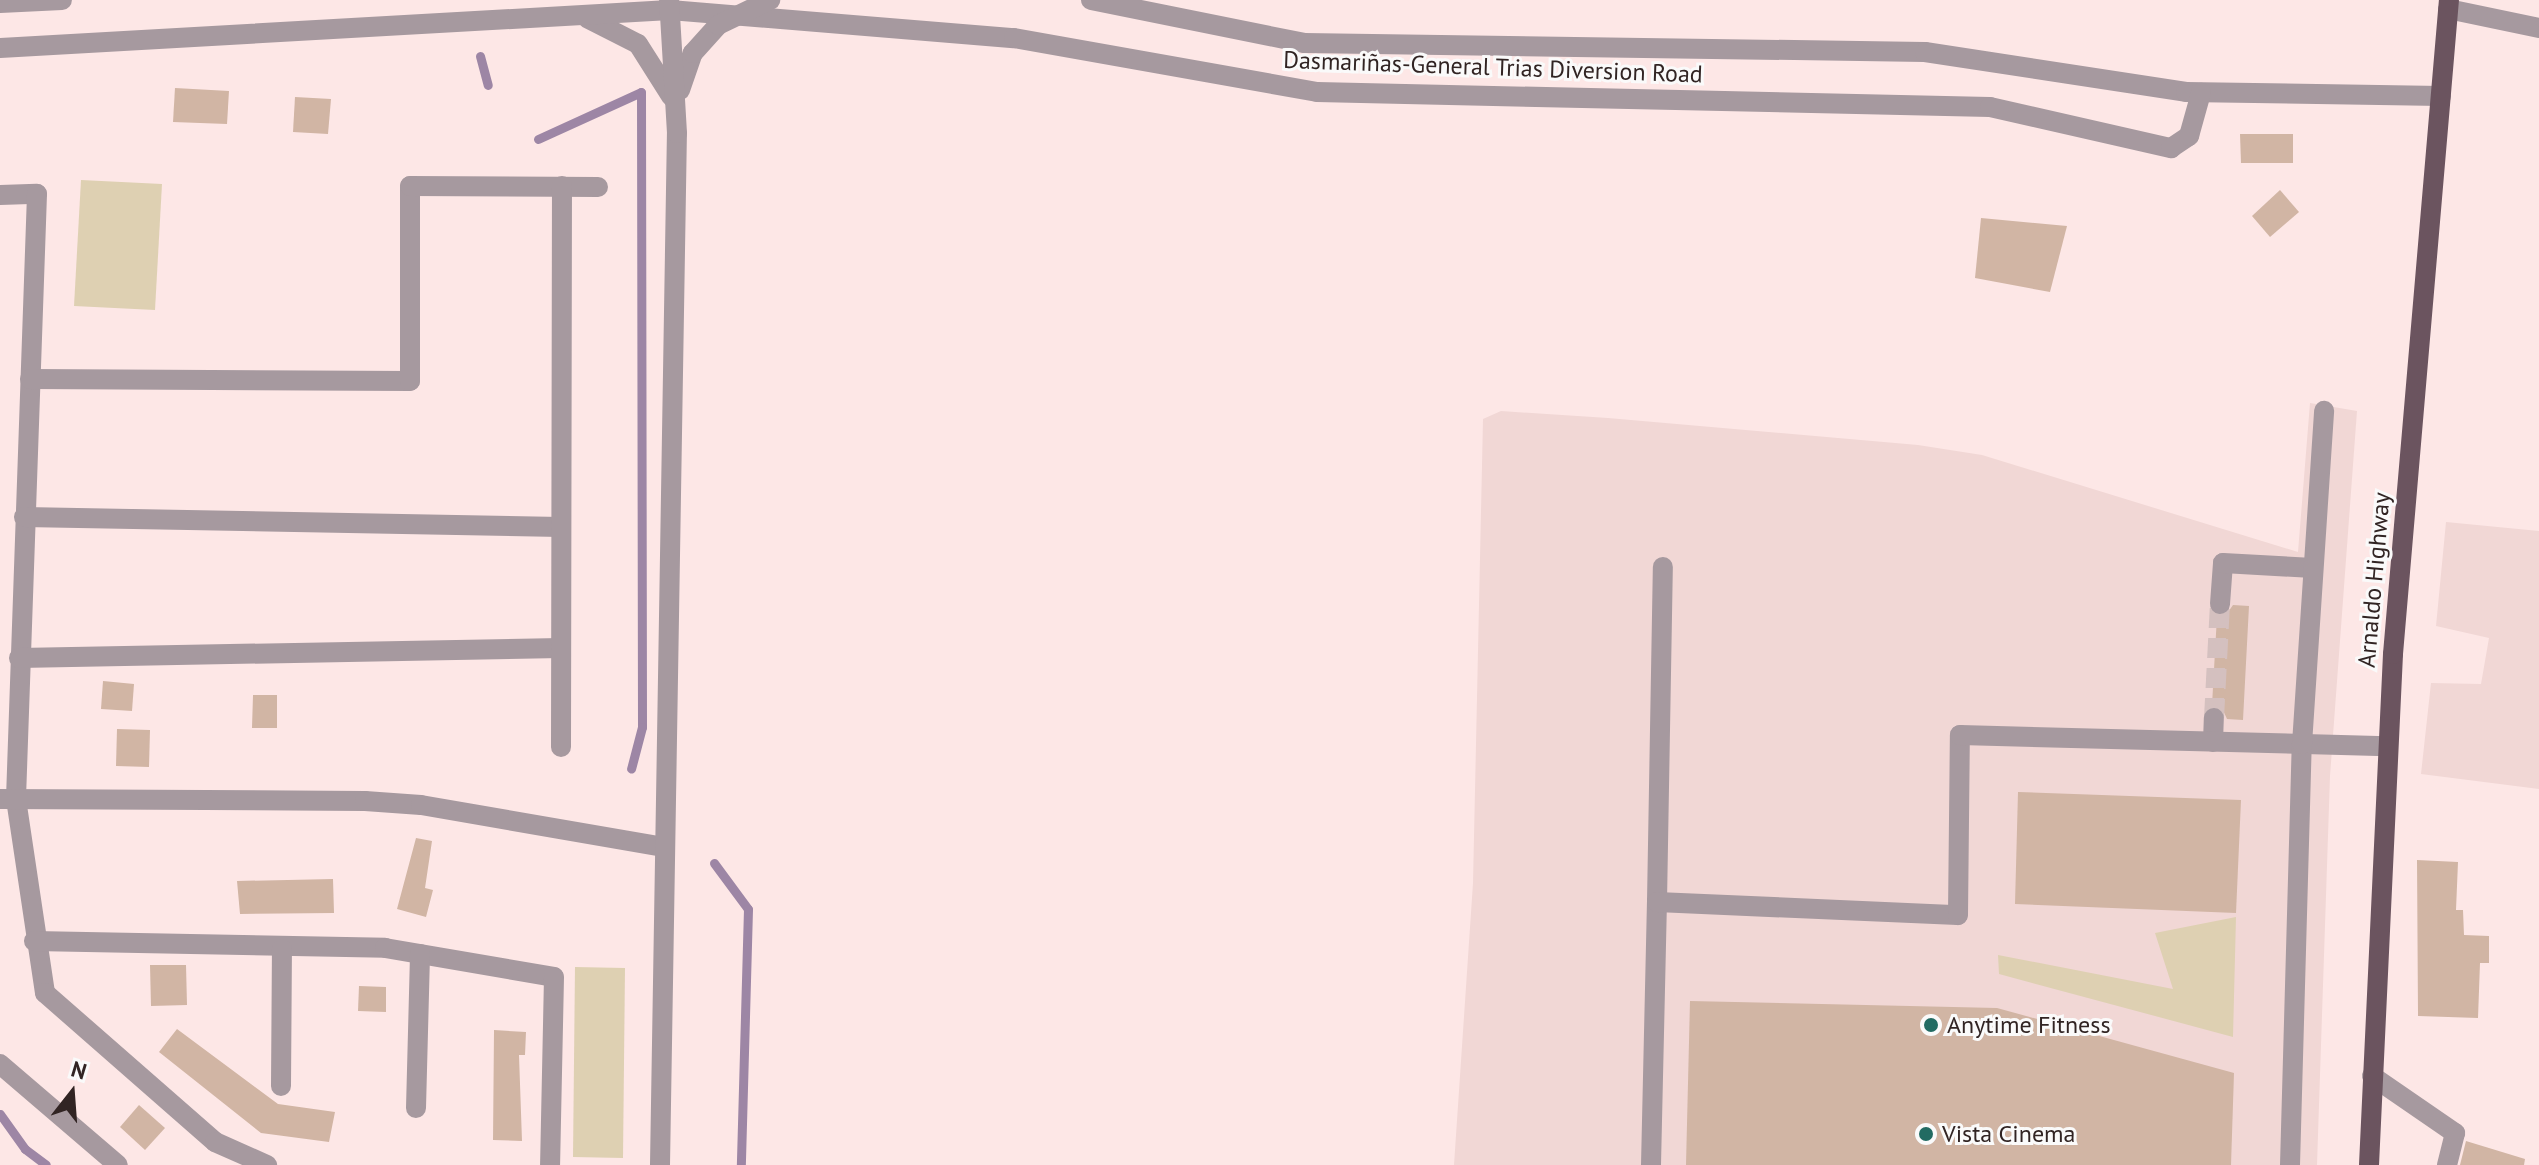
<!DOCTYPE html>
<html>
<head>
<meta charset="utf-8">
<style>
  body { margin:0 }
  #map { position:relative; width:2539px; height:1165px; overflow:hidden; background:#fde7e6; font-family:"PT Sans",sans-serif }
  div>[style] { position:absolute }
  .built>* { inset:0; background:#f1d7d5 }
  .green>* { inset:0; background:#ded0b2 }
  .stream>* { height:9px; margin:-4.5px; padding:0 4.5px; transform-origin:4.5px; border-radius:4.5px; background:#9d86a5 }
  .building>* { inset:0; background:#d1b5a4 }
  .minor-tunnel>* { height:20px; margin-top:-10px; transform-origin:0; background:repeating-linear-gradient(90deg,#d4c0bf 0 20px,transparent 0 30px) }
  .minor>* { height:20px; margin:-10px; padding:0 10px; transform-origin:10px; border-radius:10px; background:#a6999f }
  .major>* { height:20px; margin:-10px; padding:0 10px; transform-origin:10px; border-radius:10px; background:#6b545f }
  .dots>* { width:22px; height:22px; translate:-50% -50%; box-sizing:border-box; border:4px solid #fafafa; border-radius:50% }
  span { translate:-50% -50%; white-space:nowrap; text-align:center; line-height:1.15; -webkit-text-stroke:6px #fafafa; paint-order:stroke }
  .street-label { font-size:24px; color:#312423 }
  .poi-label { font-size:24px; color:#312423 }
  .left { translate:0 -50%; text-align:left }
  .north { position:absolute; left:32px; top:1053px; width:80px; height:80px; -webkit-text-stroke:6px #fafafa; paint-order:stroke; rotate:17deg; font-size:22px; font-weight:700; line-height:32px; text-align:center; color:#312423 }
  .north::after { content:''; display:block; margin:auto; width:28px; height:36px; background:#312423; clip-path:polygon(50% 0,100% 100%,50% 72%,0 100%) }
</style>
</head>
<body>
<div id="map">
  <div class="built">
    <i style="clip-path:polygon(2310px 403px,2357px 411px,2330px 776px,2317px 1165px,1454px 1165px,1473px 883px,1483px 419px,1501px 411px,1608px 418px,1918px 445px,1982px 455px,2298px 552px)"></i>
    <i style="clip-path:polygon(2446px 522px,2539px 531px,2539px 789px,2421px 774px,2431px 683px,2481px 684px,2489px 638px,2436px 626px)"></i>
  </div>
  <div class="green">
    <i style="clip-path:polygon(81px 180px,162px 184px,155px 310px,74px 306px)"></i>
    <i style="clip-path:polygon(2236px 917px,2233px 1037px,1999px 974px,1998px 955px,2173px 989px,2155px 933px)"></i>
    <i style="clip-path:polygon(575px 967px,625px 968px,623px 1158px,573px 1157px)"></i>
  </div>
  <div class="stream">
    <i style="left:480px;top:56px;width:30px;rotate:75deg"></i>
    <i style="left:538px;top:139px;width:113px;rotate:-24.5deg"></i>
    <i style="left:641px;top:92px;width:635px;rotate:89.91deg"></i>
    <i style="left:642px;top:727px;width:43px;rotate:104.7deg"></i>
    <i style="left:714px;top:863px;width:57px;rotate:53.5deg"></i>
    <i style="left:748px;top:909px;width:256px;rotate:91.6deg"></i>
    <i style="left:0;top:1114px;width:43px;rotate:54.5deg"></i>
    <i style="left:25px;top:1149px;width:26px;rotate:37deg"></i>
  </div>
  <div class="building">
    <i style="clip-path:polygon(175px 88px,229px 91px,227px 124px,173px 122px)"></i>
    <i style="clip-path:polygon(295px 97px,331px 99px,328px 134px,293px 132px)"></i>
    <i style="clip-path:polygon(2240px 134px,2293px 134px,2293px 163px,2241px 163px)"></i>
    <i style="clip-path:polygon(2280px 190px,2299px 212px,2270px 237px,2252px 216px)"></i>
    <i style="clip-path:polygon(1981px 218px,2067px 226px,2050px 292px,1975px 278px)"></i>
    <i style="clip-path:polygon(2233px 605px,2249px 606px,2243px 720px,2227px 719px,2222px 708px,2212px 705px,2217px 616px,2226px 615px)"></i>
    <i style="clip-path:polygon(103px 681px,134px 684px,132px 711px,101px 709px)"></i>
    <i style="clip-path:polygon(253px 695px,277px 695px,277px 728px,252px 728px)"></i>
    <i style="clip-path:polygon(117px 729px,150px 730px,149px 767px,116px 766px)"></i>
    <i style="clip-path:polygon(2018px 792px,2241px 800px,2236px 913px,2015px 904px)"></i>
    <i style="clip-path:polygon(416px 838px,432px 841px,425px 888px,433px 890px,426px 917px,397px 909px)"></i>
    <i style="clip-path:polygon(2417px 860px,2458px 862px,2456px 910px,2463px 910px,2464px 935px,2489px 936px,2489px 963px,2480px 963px,2478px 1018px,2418px 1016px)"></i>
    <i style="clip-path:polygon(333px 879px,334px 913px,240px 914px,237px 881px)"></i>
    <i style="clip-path:polygon(150px 965px,186px 965px,187px 1005px,151px 1006px)"></i>
    <i style="clip-path:polygon(359px 986px,386px 987px,386px 1012px,358px 1011px)"></i>
    <i style="clip-path:polygon(1690px 1001px,1997px 1008px,2234px 1073px,2231px 1165px,1686px 1165px)"></i>
    <i style="clip-path:polygon(177px 1029px,278px 1104px,335px 1112px,329px 1142px,261px 1133px,159px 1052px)"></i>
    <i style="clip-path:polygon(494px 1030px,526px 1032px,525px 1055px,519px 1055px,522px 1141px,493px 1140px)"></i>
    <i style="clip-path:polygon(139px 1105px,165px 1128px,145px 1150px,120px 1127px)"></i>
    <i style="clip-path:polygon(2466px 1141px,2525px 1159px,2524px 1165px,2460px 1165px)"></i>
  </div>
  <div class="minor-tunnel">
    <i style="left:2214px;top:718px;width:114px;rotate:-87deg"></i>
  </div>
  <div class="minor">
    <i style="left:1091px;top:0;width:217px;rotate:11.4deg"></i>
    <i style="left:1304px;top:43px;width:621px;rotate:0.83deg"></i>
    <i style="left:1925px;top:52px;width:264px;rotate:8.7deg"></i>
    <i style="left:2186px;top:92px;width:255px;rotate:0.9deg"></i>
    <i style="left:0;top:3px;width:62px;rotate:-2.8deg"></i>
    <i style="left:2448px;top:9px;width:93px;rotate:11.8deg"></i>
    <i style="left:587px;top:18px;width:57px;rotate:27deg"></i>
    <i style="left:638px;top:44px;width:62px;rotate:57.6deg"></i>
    <i style="left:0;top:48px;width:671px;rotate:-3.25deg"></i>
    <i style="left:670px;top:10px;width:345px;rotate:4.7deg"></i>
    <i style="left:1014px;top:38px;width:308px;rotate:10.1deg"></i>
    <i style="left:1317px;top:92px;width:673px;rotate:1.28deg"></i>
    <i style="left:1990px;top:107px;width:186px;rotate:12.8deg"></i>
    <i style="left:2171px;top:148px;width:22px;rotate:-34deg"></i>
    <i style="left:2189px;top:136px;width:45px;rotate:-74.4deg"></i>
    <i style="left:680px;top:90px;width:39px;rotate:-71deg"></i>
    <i style="left:693px;top:53px;width:38px;rotate:-48deg"></i>
    <i style="left:718px;top:25px;width:58px;rotate:-25.7deg"></i>
    <i style="left:0;top:195px;width:37px;rotate:-2deg"></i>
    <i style="left:37px;top:194px;width:605px;rotate:91.99deg"></i>
    <i style="left:16px;top:799px;width:196px;rotate:81.5deg"></i>
    <i style="left:45px;top:993px;width:226px;rotate:41.2deg"></i>
    <i style="left:215px;top:1142px;width:57px;rotate:23.9deg"></i>
    <i style="left:30px;top:379px;width:380px;rotate:0.3deg"></i>
    <i style="left:410px;top:381px;width:195px;rotate:-90deg"></i>
    <i style="left:410px;top:186px;width:188px;rotate:0.3deg"></i>
    <i style="left:24px;top:517px;width:537px;rotate:1.07deg"></i>
    <i style="left:2220px;top:604px;width:41px;rotate:-85.8deg"></i>
    <i style="left:2223px;top:563px;width:90px;rotate:3.2deg"></i>
    <i style="left:19px;top:658px;width:542px;rotate:-1.06deg"></i>
    <i style="left:2213px;top:742px;width:24px;rotate:-88deg"></i>
    <i style="left:561px;top:747px;width:561px;rotate:-89.9deg"></i>
    <i style="left:0;top:799px;width:365px;rotate:0.3deg"></i>
    <i style="left:365px;top:801px;width:56px;rotate:4.1deg"></i>
    <i style="left:421px;top:805px;width:247px;rotate:9.8deg"></i>
    <i style="left:1657px;top:902px;width:335px;rotate:-89deg"></i>
    <i style="left:34px;top:941px;width:351px;rotate:1.1deg"></i>
    <i style="left:385px;top:948px;width:171px;rotate:9.7deg"></i>
    <i style="left:554px;top:977px;width:188px;rotate:91.2deg"></i>
    <i style="left:0;top:1064px;width:155px;rotate:40.6deg"></i>
    <i style="left:2372px;top:1076px;width:101px;rotate:34.5deg"></i>
    <i style="left:2455px;top:1133px;width:33px;rotate:104deg"></i>
    <i style="left:281px;top:1086px;width:137px;rotate:-89.6deg"></i>
    <i style="left:416px;top:1108px;width:154px;rotate:-88.5deg"></i>
    <i style="left:660px;top:1165px;width:1032px;rotate:-89.06deg"></i>
    <i style="left:677px;top:133px;width:133px;rotate:-93.4deg"></i>
    <i style="left:1651px;top:1165px;width:263px;rotate:-88.7deg"></i>
    <i style="left:1657px;top:902px;width:301px;rotate:2.5deg"></i>
    <i style="left:1958px;top:915px;width:180px;rotate:-89.4deg"></i>
    <i style="left:1960px;top:735px;width:427px;rotate:1.5deg"></i>
    <i style="left:2290px;top:1165px;width:421px;rotate:-88.4deg"></i>
    <i style="left:2302px;top:744px;width:334px;rotate:-86.2deg"></i>
  </div>
  <div class="major">
    <i style="left:2369px;top:1165px;width:512px;rotate:-87.31deg"></i>
    <i style="left:2393px;top:654px;width:656px;rotate:-85.11deg"></i>
  </div>
  <div class="dots">
    <i style="left:1931px;top:1025px;background:#226b62"></i>
    <i style="left:1926px;top:1134px;background:#226b62"></i>
  </div>
  <div class="street-label">
    <span style="left:1493px;top:67px;rotate:2deg">Dasmariñas-General Trias Diversion Road</span>
    <span style="left:2374px;top:580px;rotate:-85deg">Arnaldo Highway</span>
  </div>
  <div class="poi-label">
    <span class="left" style="left:1947px;top:1025px">Anytime Fitness</span>
    <span class="left" style="left:1942px;top:1134px">Vista Cinema</span>
  </div>
  <div class="north">N</div>
</div>
</body>
</html>
